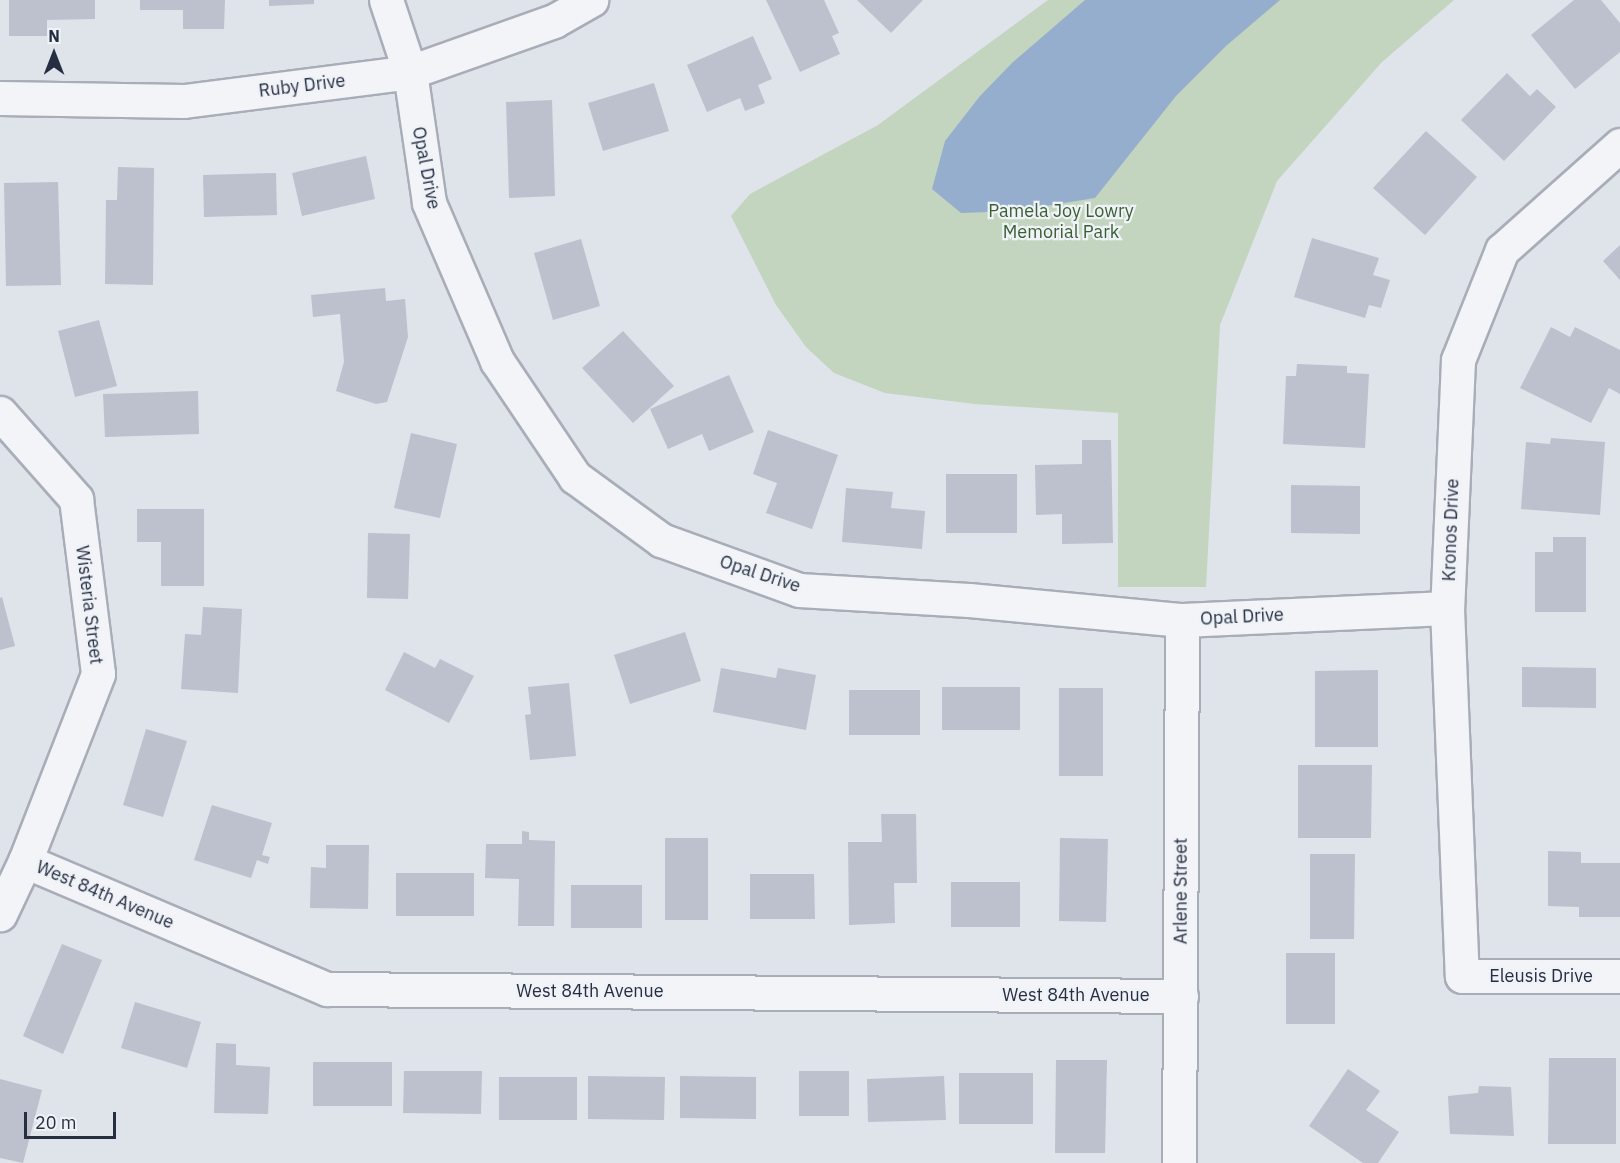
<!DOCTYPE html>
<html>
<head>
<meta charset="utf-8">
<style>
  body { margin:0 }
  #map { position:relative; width:1620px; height:1163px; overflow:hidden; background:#dfe3ea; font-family:"IBM Plex Sans",sans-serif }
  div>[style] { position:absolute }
  .green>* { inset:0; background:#c3d4bf }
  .water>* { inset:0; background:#96aecd }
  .building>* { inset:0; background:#bcc1cd }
  .roads { filter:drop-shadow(2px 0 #a8adb8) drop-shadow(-2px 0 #a8adb8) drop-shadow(0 2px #a8adb8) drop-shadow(0 -2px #a8adb8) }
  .minor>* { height:33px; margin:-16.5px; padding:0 16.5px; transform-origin:16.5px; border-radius:16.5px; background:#f2f4f8 }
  span { translate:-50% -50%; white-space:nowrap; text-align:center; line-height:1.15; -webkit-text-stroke:4.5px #eff2f7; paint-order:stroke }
  .street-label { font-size:18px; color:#262f42 }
  .park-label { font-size:18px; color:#385f32 }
  .north { position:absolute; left:24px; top:24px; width:60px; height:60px; -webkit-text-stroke:4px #eff2f7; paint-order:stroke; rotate:0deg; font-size:16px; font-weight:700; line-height:24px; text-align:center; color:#262f42 }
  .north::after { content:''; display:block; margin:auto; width:21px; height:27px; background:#262f42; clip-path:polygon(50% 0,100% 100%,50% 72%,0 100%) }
  .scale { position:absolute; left:24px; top:1112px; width:92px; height:27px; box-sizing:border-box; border:3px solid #262f42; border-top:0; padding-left:8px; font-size:18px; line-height:21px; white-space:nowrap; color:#262f42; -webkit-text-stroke:4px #eff2f7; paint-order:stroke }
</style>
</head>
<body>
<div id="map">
  <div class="green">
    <i style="clip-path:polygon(1048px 0,1454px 0,1382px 62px,1277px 181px,1220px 325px,1206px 587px,1118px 587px,1118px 413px,975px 404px,885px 393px,834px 373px,806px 347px,776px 305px,731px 216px,750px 194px,878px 125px)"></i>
  </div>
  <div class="water">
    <i style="clip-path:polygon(1085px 0,1280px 0,1226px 46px,1176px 96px,1095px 198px,1015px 211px,961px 213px,932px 189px,945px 141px,980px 96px,1013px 62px)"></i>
  </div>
  <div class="building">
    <i style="clip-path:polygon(9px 0,95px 0,95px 19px,47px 20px,47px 36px,9px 36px)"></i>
    <i style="clip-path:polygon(140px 0,225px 0,224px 29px,183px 29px,183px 10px,140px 10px)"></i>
    <i style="clip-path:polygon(269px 0,314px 0,314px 4px,269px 6px)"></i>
    <i style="clip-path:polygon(766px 0,824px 0,839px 33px,832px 36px,840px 54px,800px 72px)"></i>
    <i style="clip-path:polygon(857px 0,923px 0,891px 33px)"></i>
    <i style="clip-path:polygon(1574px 0,1601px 0,1620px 23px,1620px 52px,1575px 89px,1531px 35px)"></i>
    <i style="clip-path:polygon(753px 36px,772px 79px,758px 85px,765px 103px,745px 111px,740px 98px,707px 112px,687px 65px)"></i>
    <i style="clip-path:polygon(1507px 73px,1530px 96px,1537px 89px,1556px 107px,1504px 161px,1461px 120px)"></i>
    <i style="clip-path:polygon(654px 83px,669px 131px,603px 151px,588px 103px)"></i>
    <i style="clip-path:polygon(552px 100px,555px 196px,509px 198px,506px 102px)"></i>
    <i style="clip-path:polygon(1426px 131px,1477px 177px,1425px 235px,1373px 188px)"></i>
    <i style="clip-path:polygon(366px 156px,375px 199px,302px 216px,292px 173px)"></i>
    <i style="clip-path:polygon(118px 167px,154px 168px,153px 285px,105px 284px,106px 200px,117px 200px)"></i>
    <i style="clip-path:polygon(276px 173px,277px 215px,204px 217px,203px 175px)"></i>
    <i style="clip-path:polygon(58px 182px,61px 285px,6px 286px,4px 183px)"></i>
    <i style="clip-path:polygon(1312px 238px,1379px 258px,1373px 275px,1390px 280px,1381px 308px,1369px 305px,1365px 318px,1294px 297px)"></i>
    <i style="clip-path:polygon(581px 239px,600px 306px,553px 320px,534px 253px)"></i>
    <i style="clip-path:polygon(1620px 245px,1620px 280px,1603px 261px)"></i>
    <i style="clip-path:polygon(385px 288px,386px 301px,405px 299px,408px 337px,387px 402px,376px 404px,336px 391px,344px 362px,340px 314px,313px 317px,311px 295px)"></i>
    <i style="clip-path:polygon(99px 320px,117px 386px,75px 397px,58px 331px)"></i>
    <i style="clip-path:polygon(1551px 327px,1570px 337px,1575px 327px,1620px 350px,1620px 394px,1609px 388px,1591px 423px,1520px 388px)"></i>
    <i style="clip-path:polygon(623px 331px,674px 386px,633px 423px,582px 368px)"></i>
    <i style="clip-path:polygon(1297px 364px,1347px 366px,1347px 373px,1369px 374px,1365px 448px,1283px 444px,1286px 376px,1296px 376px)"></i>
    <i style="clip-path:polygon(729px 375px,754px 432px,709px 451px,702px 434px,668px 449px,650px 409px)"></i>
    <i style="clip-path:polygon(198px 391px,199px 434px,105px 437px,103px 394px)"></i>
    <i style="clip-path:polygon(768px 430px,838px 455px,812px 529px,766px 513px,777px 483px,753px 474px)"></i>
    <i style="clip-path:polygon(411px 433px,457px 444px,440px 518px,394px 508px)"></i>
    <i style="clip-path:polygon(1551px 438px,1605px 442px,1600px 515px,1521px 509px,1526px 442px,1550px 444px)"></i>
    <i style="clip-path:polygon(1082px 440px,1111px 440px,1113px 543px,1062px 544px,1062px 514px,1036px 515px,1035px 465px,1082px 464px)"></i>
    <i style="clip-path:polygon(946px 474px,1017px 474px,1017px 533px,946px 533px)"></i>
    <i style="clip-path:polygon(1291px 485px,1360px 486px,1360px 534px,1291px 533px)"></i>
    <i style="clip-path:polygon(846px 488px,893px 492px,891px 508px,925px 511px,922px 549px,842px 542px)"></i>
    <i style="clip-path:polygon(137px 509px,204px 509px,204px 586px,161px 586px,161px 542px,137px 542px)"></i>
    <i style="clip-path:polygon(368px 533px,410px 534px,408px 599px,367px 598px)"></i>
    <i style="clip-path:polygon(1553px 537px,1586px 537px,1586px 612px,1535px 612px,1535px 552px,1553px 552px)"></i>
    <i style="clip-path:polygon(2px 597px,15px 646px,0 650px,0 598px)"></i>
    <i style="clip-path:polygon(203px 607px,242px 609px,238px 693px,181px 689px,185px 634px,201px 635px)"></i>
    <i style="clip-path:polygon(685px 632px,701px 681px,630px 704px,614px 655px)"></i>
    <i style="clip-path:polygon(404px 652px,435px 668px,440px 659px,474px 676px,449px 723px,385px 690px)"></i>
    <i style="clip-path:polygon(1522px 667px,1596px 668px,1596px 708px,1522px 707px)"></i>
    <i style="clip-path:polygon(721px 668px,776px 678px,778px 668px,816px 675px,806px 730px,713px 712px)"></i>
    <i style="clip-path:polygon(1378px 670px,1378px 747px,1315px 747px,1315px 671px)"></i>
    <i style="clip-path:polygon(569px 683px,576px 756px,530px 760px,525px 715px,531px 714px,528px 687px)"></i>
    <i style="clip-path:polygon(942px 687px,1020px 687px,1020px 730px,942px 730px)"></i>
    <i style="clip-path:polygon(1059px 688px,1103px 688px,1103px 776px,1059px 776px)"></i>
    <i style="clip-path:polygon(849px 690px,920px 690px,920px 735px,849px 735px)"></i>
    <i style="clip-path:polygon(146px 729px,187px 741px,163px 817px,123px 805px)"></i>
    <i style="clip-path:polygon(1298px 765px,1372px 765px,1371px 838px,1298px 838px)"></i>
    <i style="clip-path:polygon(212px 805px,272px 823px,262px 855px,270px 857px,268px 864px,257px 860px,251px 878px,194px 860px)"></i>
    <i style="clip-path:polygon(881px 814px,916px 814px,917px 883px,894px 883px,895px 923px,849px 925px,848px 842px,882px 842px)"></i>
    <i style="clip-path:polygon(522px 831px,529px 832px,529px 840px,555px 841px,554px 926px,518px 926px,519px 879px,485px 878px,486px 844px,522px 844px)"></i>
    <i style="clip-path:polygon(665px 838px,708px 838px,708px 920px,665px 920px)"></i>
    <i style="clip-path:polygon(1060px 838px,1108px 839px,1106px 922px,1059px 921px)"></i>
    <i style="clip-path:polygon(326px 845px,369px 845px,368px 909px,310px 908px,311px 867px,326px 868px)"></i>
    <i style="clip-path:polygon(1548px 851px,1581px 852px,1581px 863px,1620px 863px,1620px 917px,1579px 917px,1579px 907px,1548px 906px)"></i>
    <i style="clip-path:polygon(1310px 854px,1355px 854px,1354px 939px,1310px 939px)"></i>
    <i style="clip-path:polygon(396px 873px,474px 873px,474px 916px,396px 916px)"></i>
    <i style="clip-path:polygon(750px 874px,814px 874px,815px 919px,750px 919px)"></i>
    <i style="clip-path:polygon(951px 882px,1020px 882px,1020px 927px,951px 927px)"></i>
    <i style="clip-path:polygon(571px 885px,642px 885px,642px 928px,571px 928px)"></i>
    <i style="clip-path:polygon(62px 944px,102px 960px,63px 1054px,23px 1036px)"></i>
    <i style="clip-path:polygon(1286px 953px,1335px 953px,1335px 1024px,1286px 1024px)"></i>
    <i style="clip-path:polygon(135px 1002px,201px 1022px,187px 1068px,121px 1048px)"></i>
    <i style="clip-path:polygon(216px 1043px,236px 1044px,236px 1065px,270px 1067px,268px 1114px,214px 1113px)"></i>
    <i style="clip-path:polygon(1549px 1058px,1616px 1058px,1616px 1144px,1548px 1144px)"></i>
    <i style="clip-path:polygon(1056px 1060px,1107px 1060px,1105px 1153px,1055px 1153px)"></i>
    <i style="clip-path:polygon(313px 1062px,392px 1062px,392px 1106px,313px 1106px)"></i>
    <i style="clip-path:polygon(1348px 1069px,1380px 1091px,1366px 1110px,1399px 1132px,1378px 1163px,1363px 1163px,1309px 1126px)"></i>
    <i style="clip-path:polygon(404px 1071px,482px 1071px,481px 1114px,403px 1113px)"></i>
    <i style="clip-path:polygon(799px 1071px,849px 1071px,849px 1116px,799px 1116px)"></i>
    <i style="clip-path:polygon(959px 1073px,1033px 1073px,1033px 1124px,959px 1124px)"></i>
    <i style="clip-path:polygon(588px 1076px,665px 1077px,664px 1120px,588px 1119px)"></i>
    <i style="clip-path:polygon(680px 1076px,756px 1077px,756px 1119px,680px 1118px)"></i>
    <i style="clip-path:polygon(944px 1076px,946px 1120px,868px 1122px,867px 1079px)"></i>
    <i style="clip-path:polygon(499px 1077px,577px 1077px,577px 1120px,499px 1120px)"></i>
    <i style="clip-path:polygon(0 1079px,42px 1090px,23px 1163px,0 1158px)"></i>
    <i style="clip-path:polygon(1479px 1086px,1511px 1087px,1514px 1136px,1450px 1134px,1448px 1096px,1478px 1093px)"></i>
  </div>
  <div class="roads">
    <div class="minor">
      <i style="left:386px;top:0;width:76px;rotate:71.6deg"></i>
      <i style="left:410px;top:72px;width:132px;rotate:81.7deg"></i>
      <i style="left:429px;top:203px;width:172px;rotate:66.7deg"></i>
      <i style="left:497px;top:361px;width:140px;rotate:56.1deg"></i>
      <i style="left:575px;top:477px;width:107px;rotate:36.2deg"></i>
      <i style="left:661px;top:540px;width:147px;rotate:19.9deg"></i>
      <i style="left:799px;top:590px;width:170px;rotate:3.4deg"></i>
      <i style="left:969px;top:600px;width:214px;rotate:5.4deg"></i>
      <i style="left:1182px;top:620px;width:265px;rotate:-2.6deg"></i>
      <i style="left:0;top:98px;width:184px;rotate:0.9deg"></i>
      <i style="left:184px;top:101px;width:228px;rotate:-7.3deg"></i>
      <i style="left:410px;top:72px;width:153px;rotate:-19.5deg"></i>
      <i style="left:554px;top:21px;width:43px;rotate:-29.6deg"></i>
      <i style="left:1620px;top:145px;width:158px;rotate:138.3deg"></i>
      <i style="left:1502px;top:250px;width:118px;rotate:111.8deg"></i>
      <i style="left:1458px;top:360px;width:248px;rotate:92.5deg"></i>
      <i style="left:1447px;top:608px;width:368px;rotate:87.7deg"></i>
      <i style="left:1462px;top:976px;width:158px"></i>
      <i style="left:0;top:413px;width:115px;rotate:48.5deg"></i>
      <i style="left:76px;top:499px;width:176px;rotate:82.8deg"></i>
      <i style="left:98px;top:674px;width:201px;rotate:111.3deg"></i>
      <i style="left:25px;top:861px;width:59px;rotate:115.3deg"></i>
      <i style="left:25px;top:861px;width:328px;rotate:23deg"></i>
      <i style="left:327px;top:989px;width:854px;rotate:0.47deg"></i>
      <i style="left:1179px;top:1163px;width:543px;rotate:-89.68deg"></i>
    </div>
  </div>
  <div class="street-label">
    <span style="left:302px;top:86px;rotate:-7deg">Ruby Drive</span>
    <span style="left:426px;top:168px;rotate:79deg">Opal Drive</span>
    <span style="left:1451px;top:530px;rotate:-88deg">Kronos Drive</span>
    <span style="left:760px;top:574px;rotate:18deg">Opal Drive</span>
    <span style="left:89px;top:605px;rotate:83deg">Wisteria Street</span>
    <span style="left:1242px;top:617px;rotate:-3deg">Opal Drive</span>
    <span style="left:1181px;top:891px;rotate:-90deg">Arlene Street</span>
    <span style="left:105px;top:895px;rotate:23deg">West 84th Avenue</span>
    <span style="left:1541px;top:976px">Eleusis Drive</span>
    <span style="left:590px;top:991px">West 84th Avenue</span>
    <span style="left:1076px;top:995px">West 84th Avenue</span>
  </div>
  <div class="park-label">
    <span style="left:1061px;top:222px">Pamela Joy Lowry<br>Memorial Park</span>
  </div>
  <div class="north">N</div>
  <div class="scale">20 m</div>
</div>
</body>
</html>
